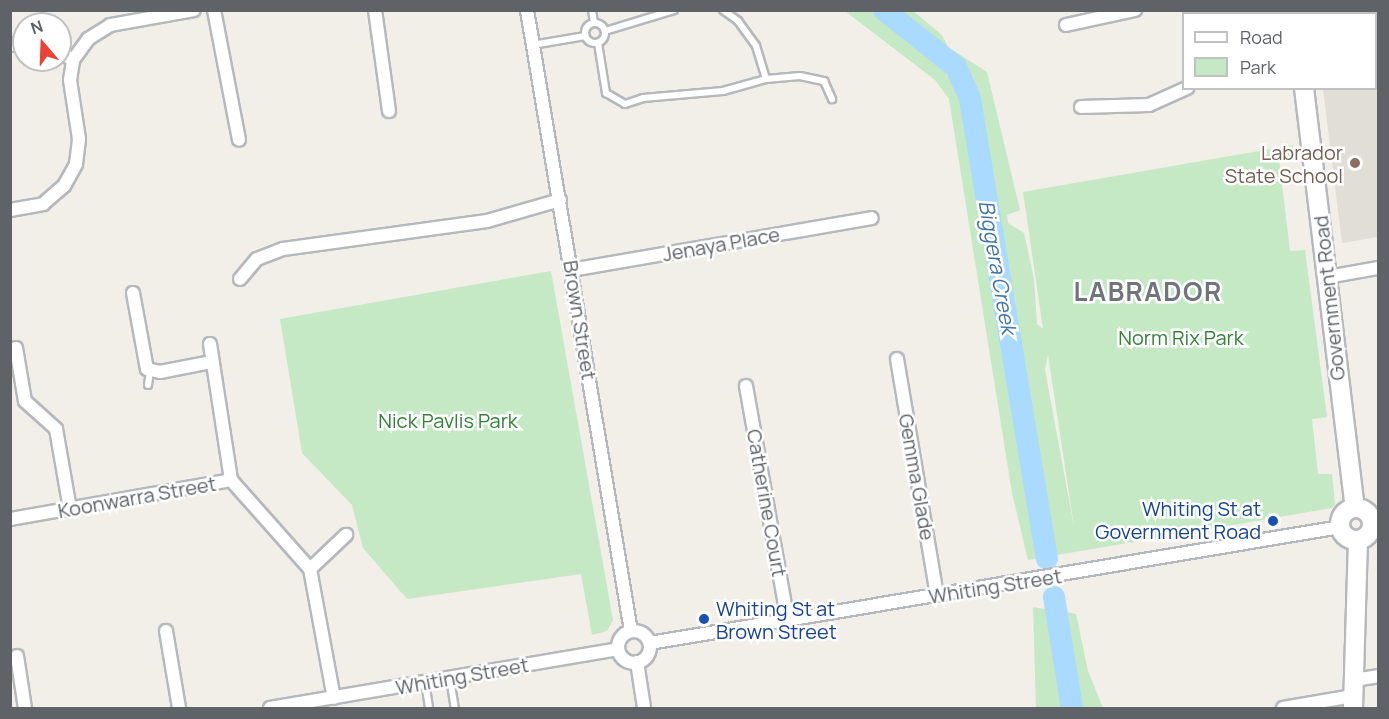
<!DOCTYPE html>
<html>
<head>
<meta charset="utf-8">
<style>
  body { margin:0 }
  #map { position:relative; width:1389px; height:719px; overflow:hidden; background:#f1efe8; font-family:Manrope,sans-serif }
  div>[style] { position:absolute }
  .education>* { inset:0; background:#e1ded6 }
  .green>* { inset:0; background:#c5e8c5 }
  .river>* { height:22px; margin:-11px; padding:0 11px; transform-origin:11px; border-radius:11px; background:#aadaff }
  .roads { filter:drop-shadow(2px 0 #b5b8bc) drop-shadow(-2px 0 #b5b8bc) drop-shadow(0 2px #b5b8bc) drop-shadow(0 -2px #b5b8bc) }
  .service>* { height:6px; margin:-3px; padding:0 3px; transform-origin:3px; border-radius:3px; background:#fff }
  .service>.ring { margin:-3px; padding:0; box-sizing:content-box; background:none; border:6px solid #fff; border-radius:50% }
  .minor>* { height:12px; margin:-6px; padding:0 6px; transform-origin:6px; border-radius:6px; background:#fff }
  .minor>.ring { margin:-6px; padding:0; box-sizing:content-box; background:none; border:12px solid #fff; border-radius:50% }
  .secondary>* { height:18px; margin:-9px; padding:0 9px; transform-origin:9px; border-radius:9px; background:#fff }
  .secondary>.ring { margin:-9px; padding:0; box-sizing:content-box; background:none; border:18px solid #fff; border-radius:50% }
  .dots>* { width:16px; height:16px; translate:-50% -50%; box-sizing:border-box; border:3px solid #fff; border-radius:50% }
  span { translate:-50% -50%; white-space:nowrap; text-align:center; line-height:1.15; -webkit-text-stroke:5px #fff; paint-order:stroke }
  .education-label { font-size:20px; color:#785e54 }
  .right { translate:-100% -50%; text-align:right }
  .street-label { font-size:20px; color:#5f6368 }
  .park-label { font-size:20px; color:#348238 }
  .transit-label { font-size:20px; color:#164399 }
  .left { translate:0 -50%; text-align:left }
  .water-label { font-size:21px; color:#4174aa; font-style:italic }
  .district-label { font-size:26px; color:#70757a; font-weight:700; letter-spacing:1.5px }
  .frame { position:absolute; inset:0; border:12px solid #5f6368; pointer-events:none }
  .legend { position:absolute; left:1182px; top:12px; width:195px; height:78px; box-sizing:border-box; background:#fff; border:2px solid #bfc1c3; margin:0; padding:8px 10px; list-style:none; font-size:18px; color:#5f6368 }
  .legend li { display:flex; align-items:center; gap:12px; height:30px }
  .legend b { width:30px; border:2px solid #bfc1c3 }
  .north { position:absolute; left:12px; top:12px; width:60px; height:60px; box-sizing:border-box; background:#fff; border:2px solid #bfc1c3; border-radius:50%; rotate:341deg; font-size:16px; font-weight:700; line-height:24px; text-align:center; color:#5f6368 }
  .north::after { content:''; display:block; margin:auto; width:21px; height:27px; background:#ea4335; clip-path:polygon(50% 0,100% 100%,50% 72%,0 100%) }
</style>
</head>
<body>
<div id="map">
  <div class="education">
    <i style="clip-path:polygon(1378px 28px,1378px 237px,1342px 243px,1323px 89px,1376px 88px)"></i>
  </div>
  <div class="green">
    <i style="clip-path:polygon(evenodd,845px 11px,913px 11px,942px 35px,948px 47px,987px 72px,1020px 210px,1007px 215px,1008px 223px,1024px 233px,1034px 279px,1037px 324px,1043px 329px,1023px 192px,1293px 145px,1295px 156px,1279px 159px,1290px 251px,1305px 250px,1327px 417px,1312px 419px,1318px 474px,1332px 474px,1335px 504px,1332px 508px,1028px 560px,1012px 493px,949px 99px,935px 80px,845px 11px,1048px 355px,1074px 526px,1074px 527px,1045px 370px,1048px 355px)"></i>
    <i style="clip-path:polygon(551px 271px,613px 620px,607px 631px,592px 635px,581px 574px,407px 599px,363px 548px,352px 505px,302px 453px,280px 319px)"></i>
    <i style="clip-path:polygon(1033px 607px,1076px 614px,1088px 671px,1103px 708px,1036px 708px)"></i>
  </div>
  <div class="river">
    <i style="left:884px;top:10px;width:92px;rotate:38.4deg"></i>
    <i style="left:956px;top:67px;width:35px;rotate:66deg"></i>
    <i style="left:970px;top:99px;width:466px;rotate:80.5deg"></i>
    <i style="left:1054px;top:597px;width:112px;rotate:80.8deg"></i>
  </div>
  <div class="roads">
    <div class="service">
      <i style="left:592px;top:10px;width:13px;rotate:81deg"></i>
      <i style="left:723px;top:10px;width:19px;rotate:36deg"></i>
      <i style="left:738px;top:21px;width:31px;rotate:54deg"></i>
      <i style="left:756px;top:46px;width:34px;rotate:73deg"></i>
      <i class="ring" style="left:585px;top:23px;width:14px;height:14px"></i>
      <i style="left:605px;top:31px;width:72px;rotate:-16.9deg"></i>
      <i style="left:598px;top:43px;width:51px;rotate:80.9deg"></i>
      <i style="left:606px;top:93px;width:22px;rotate:30deg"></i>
      <i style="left:625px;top:104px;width:19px;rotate:-18deg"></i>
      <i style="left:643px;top:98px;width:80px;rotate:-5deg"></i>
      <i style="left:723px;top:91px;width:45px;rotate:-15.6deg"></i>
      <i style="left:766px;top:79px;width:34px;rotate:-5deg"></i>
      <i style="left:800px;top:76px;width:25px;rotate:12deg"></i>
      <i style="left:824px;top:81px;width:20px;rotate:66deg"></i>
      <i style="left:532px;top:45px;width:54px;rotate:-9.6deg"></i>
      <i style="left:148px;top:385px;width:14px;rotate:-82deg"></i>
      <i style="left:450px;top:678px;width:30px;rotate:81deg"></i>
      <i style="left:425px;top:682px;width:26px;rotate:81deg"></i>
    </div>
    <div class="minor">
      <i style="left:214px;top:10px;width:132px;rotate:79.1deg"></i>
      <i style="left:375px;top:10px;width:102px;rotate:82.1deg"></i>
      <i style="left:527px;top:10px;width:630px;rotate:80.49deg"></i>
      <i style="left:1351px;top:14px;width:17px;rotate:-13deg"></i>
      <i style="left:1066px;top:25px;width:71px;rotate:-12.3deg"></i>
      <i style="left:10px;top:45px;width:14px;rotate:-8deg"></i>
      <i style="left:60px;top:52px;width:15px;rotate:32deg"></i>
      <i style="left:1081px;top:107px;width:68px;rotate:-1.7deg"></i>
      <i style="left:1149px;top:105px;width:42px;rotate:-24.1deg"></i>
      <i style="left:10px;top:210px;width:34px;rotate:-10deg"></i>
      <i style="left:43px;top:204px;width:28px;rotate:-41deg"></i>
      <i style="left:64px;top:186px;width:25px;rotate:-61deg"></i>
      <i style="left:76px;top:164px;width:25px;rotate:-83deg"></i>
      <i style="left:79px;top:139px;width:60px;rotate:-98.7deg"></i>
      <i style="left:70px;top:80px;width:20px;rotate:-81deg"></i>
      <i style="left:73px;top:60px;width:26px;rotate:-54deg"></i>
      <i style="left:88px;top:39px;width:26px;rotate:-32deg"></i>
      <i style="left:110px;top:25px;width:85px;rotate:-10.1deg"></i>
      <i style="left:571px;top:270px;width:305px;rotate:-9.8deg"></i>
      <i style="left:1327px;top:277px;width:52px;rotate:-10deg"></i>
      <i style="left:240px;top:279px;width:26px;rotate:-50deg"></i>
      <i style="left:257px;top:259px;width:28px;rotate:-21deg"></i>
      <i style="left:283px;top:249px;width:206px;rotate:-7.8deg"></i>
      <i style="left:487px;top:221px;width:76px;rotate:-16deg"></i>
      <i style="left:133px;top:293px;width:77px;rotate:79.6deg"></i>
      <i style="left:147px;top:369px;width:13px;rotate:13deg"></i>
      <i style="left:160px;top:372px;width:53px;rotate:-10.9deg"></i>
      <i style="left:210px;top:344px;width:138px;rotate:81.2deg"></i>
      <i style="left:16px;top:348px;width:54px;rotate:80.4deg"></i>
      <i style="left:25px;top:401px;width:42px;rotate:42.1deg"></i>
      <i style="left:56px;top:429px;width:81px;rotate:80.1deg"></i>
      <i style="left:897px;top:359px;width:239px;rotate:80.4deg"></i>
      <i style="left:746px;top:386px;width:239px;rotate:79.9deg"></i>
      <i style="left:10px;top:519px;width:224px;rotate:-10deg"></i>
      <i style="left:231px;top:480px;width:119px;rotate:48.4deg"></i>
      <i style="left:310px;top:569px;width:131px;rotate:79.5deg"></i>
      <i style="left:1372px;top:521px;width:6px;rotate:-9deg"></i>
      <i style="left:310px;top:569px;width:50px;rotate:-43.4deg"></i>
      <i class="ring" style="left:618px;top:631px;width:20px;height:20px"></i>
      <i style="left:166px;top:631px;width:78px;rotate:80.4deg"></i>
      <i style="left:650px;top:643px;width:700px;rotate:-9.54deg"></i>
      <i style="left:17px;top:656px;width:53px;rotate:81.3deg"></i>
      <i style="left:637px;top:662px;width:47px;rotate:81.3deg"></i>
      <i style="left:1354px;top:680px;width:24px;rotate:-9deg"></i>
      <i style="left:270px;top:708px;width:353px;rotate:-9.6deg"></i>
      <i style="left:1283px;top:708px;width:71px;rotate:-9.7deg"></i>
    </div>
    <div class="secondary">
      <i style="left:1293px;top:10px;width:4px;rotate:90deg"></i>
      <i style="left:1304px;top:88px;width:423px;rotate:83.1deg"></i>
      <i class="ring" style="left:1340px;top:508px;width:14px;height:14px"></i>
      <i style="left:1353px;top:708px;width:168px;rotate:-88.3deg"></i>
    </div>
  </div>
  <div class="dots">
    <i style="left:1355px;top:163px;background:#8d6e63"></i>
    <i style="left:1273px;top:521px;background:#1a4fb4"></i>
    <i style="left:704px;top:619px;background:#1a4fb4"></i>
  </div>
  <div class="education-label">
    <span class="right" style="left:1343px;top:164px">Labrador<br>State School</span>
  </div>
  <div class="street-label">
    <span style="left:721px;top:244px;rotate:-10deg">Jenaya Place</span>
    <span style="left:1329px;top:298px;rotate:-96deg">Government Road</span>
    <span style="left:580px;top:320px;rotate:81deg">Brown Street</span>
    <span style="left:917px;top:477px;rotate:80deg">Gemma Glade</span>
    <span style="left:137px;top:497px;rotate:-10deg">Koonwarra Street</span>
    <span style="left:767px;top:503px;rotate:80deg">Catherine Court</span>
    <span style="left:995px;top:586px;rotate:-9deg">Whiting Street</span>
    <span style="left:462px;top:676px;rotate:-10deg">Whiting Street</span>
  </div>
  <div class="park-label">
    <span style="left:1181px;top:337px">Norm Rix Park</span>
    <span style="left:448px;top:420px">Nick Pavlis Park</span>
  </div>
  <div class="transit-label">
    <span class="right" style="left:1261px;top:520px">Whiting St at<br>Government Road</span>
    <span class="left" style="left:716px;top:620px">Whiting St at<br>Brown Street</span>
  </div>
  <div class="water-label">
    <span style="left:998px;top:267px;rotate:80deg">Biggera Creek</span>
  </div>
  <div class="district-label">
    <span style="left:1148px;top:292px">LABRADOR</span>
  </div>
  <div class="frame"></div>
  <ul class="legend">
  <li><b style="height:8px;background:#fff"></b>Road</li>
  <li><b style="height:16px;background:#c5e8c5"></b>Park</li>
  </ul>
  <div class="north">N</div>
</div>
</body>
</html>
